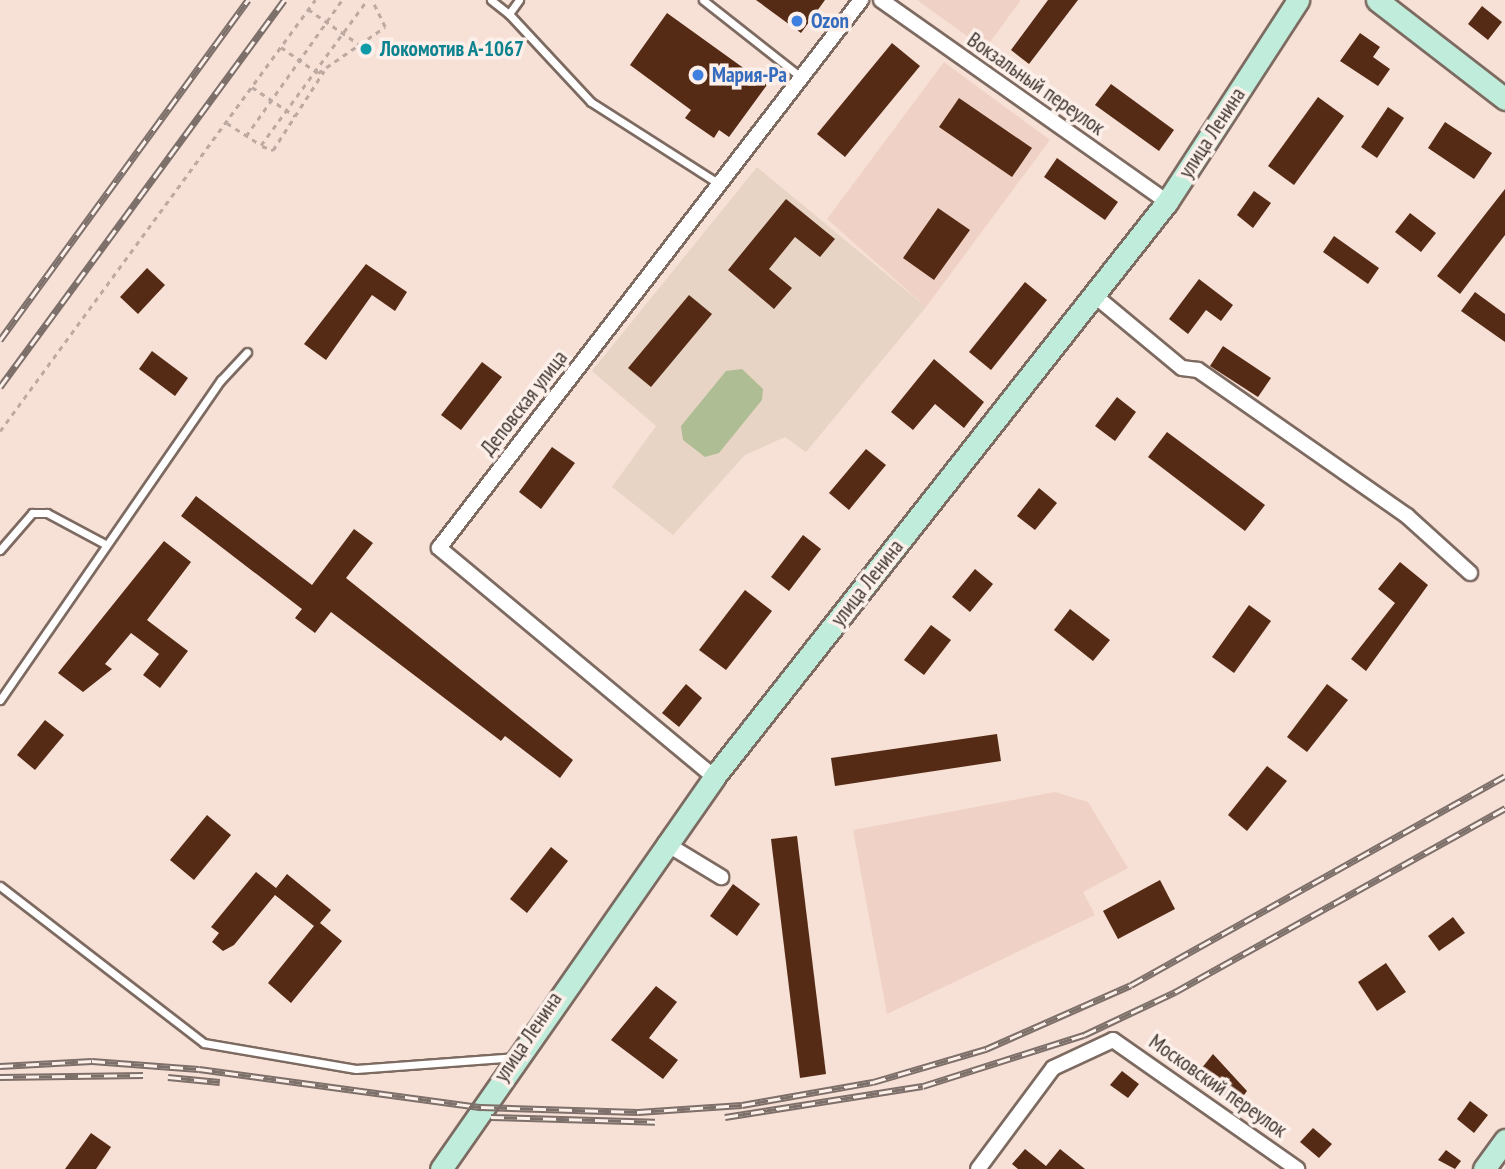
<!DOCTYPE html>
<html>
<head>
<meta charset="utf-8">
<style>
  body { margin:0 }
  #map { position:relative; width:1505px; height:1169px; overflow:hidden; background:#f7e0d6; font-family:"PT Sans Narrow",sans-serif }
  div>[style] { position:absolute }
  .built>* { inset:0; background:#efd2c5 }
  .education>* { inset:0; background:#e8d4c5 }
  .green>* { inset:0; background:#afbd94 }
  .building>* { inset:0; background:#562b15 }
  .path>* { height:2.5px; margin-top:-1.25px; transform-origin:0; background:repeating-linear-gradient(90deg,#bca9a1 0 5px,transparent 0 10px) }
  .roads { filter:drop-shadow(2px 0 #7d6a61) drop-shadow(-2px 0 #7d6a61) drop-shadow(0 2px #7d6a61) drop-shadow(0 -2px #7d6a61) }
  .lane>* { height:7px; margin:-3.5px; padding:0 3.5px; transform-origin:3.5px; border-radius:3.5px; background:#fff }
  .street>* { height:14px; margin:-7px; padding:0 7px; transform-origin:7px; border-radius:7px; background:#fff }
  .secondary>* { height:21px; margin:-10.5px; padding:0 10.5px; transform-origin:10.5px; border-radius:10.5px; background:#c0eddb }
  .rail>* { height:7px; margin-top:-3.5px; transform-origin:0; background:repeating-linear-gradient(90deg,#fdefe9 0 13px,#7d6f69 0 26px); box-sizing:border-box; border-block:2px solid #7d6f69 }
  .dots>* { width:19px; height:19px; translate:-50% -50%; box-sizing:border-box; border:4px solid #fdefe9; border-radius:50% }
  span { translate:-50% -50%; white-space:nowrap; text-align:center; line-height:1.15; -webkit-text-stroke:7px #fdefe9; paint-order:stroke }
  .shop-label { font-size:21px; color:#366cbe; font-weight:700 }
  .left { translate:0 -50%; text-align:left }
  .culture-label { font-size:21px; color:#0d838f; font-weight:700 }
  .street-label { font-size:21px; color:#3d3430 }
</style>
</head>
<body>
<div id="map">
  <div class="built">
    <i style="clip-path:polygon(917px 0,1021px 0,985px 49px)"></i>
    <i style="clip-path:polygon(944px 62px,1050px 140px,926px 307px,827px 219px)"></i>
    <i style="clip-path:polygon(1055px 792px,1088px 802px,1128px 868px,1083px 892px,1095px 915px,887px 1014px,853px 830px)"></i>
  </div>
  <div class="education">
    <i style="clip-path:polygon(757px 167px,926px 307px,806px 452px,785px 437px,745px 455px,673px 535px,612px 487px,656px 426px,592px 371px)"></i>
  </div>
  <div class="green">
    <i style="clip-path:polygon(742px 369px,763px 389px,762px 400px,719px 453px,705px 457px,683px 440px,681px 426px,726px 371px)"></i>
  </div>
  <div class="building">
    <i style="clip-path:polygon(756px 0,825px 0,801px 33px)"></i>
    <i style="clip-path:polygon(1048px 0,1078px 0,1029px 64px,1011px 50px)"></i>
    <i style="clip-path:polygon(1482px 6px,1502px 22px,1488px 40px,1468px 24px)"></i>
    <i style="clip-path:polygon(667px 13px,767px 85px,729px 137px,719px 130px,714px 138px,685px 118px,691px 110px,630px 65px)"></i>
    <i style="clip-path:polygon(1360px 33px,1380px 47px,1373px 57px,1390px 69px,1378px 86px,1340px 61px)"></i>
    <i style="clip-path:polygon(892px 43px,920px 66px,845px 157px,817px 134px)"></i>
    <i style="clip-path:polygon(1111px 84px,1174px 130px,1159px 151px,1095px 105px)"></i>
    <i style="clip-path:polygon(1318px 97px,1344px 116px,1294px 185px,1268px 166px)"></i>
    <i style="clip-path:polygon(959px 98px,1032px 148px,1012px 177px,939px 127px)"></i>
    <i style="clip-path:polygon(1388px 107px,1404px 118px,1377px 158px,1361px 147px)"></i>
    <i style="clip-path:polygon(1445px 122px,1492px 153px,1474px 179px,1428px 148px)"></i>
    <i style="clip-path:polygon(1057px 158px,1118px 202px,1105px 220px,1044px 177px)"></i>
    <i style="clip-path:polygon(1505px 189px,1505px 235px,1460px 294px,1437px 276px)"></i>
    <i style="clip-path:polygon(1254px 191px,1271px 203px,1253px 228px,1237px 215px)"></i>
    <i style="clip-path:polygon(786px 199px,835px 239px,820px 257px,795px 237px,769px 269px,792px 288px,774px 309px,728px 270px)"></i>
    <i style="clip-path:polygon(938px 208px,970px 230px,934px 280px,903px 258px)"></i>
    <i style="clip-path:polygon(1410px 213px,1436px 233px,1421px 252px,1395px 232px)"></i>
    <i style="clip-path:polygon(1334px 236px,1379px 268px,1368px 284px,1323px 252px)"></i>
    <i style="clip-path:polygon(366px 264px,407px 292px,395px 311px,372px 295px,326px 360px,304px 344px)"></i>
    <i style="clip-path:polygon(147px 268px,165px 285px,138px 314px,120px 297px)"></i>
    <i style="clip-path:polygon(1199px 279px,1233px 305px,1221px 321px,1206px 310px,1188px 334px,1169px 319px)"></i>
    <i style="clip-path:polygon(1025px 282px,1047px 300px,991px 370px,969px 352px)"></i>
    <i style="clip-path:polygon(1475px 292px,1505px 314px,1505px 342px,1461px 311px)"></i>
    <i style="clip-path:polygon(689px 295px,712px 314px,651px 387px,628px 368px)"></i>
    <i style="clip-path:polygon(1223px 346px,1271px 378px,1258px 397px,1210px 366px)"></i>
    <i style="clip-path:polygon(152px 351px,188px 378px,175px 396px,139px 369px)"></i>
    <i style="clip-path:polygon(934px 359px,984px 402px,964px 428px,935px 404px,913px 430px,891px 412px)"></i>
    <i style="clip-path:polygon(482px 362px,502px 377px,461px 430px,441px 415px)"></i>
    <i style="clip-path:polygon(1117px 397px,1136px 412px,1115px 441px,1095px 426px)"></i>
    <i style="clip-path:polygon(1167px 432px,1265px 505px,1245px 531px,1148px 457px)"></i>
    <i style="clip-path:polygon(552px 447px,575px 463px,541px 509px,519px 492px)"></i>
    <i style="clip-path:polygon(866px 449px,886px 465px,849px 510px,829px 493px)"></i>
    <i style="clip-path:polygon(1039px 488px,1057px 503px,1035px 530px,1017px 516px)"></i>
    <i style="clip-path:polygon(196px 496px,312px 585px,354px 529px,373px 543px,346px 578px,573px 760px,560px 778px,505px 736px,501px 741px,331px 612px,315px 633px,295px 618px,302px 609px,181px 516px)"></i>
    <i style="clip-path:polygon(803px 535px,821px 549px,789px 591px,771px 577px)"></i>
    <i style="clip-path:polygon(164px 541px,191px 562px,147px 620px,188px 651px,160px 688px,143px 675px,159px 654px,131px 633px,105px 664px,112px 669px,83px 692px,58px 673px)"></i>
    <i style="clip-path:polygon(1400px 562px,1428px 585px,1366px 671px,1351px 659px,1395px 603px,1378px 589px)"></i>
    <i style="clip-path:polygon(975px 569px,993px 584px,970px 612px,952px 597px)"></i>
    <i style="clip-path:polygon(745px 590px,772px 611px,726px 670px,699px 650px)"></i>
    <i style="clip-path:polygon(1249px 605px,1271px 621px,1234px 673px,1212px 657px)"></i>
    <i style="clip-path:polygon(1070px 609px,1110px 640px,1093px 661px,1054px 630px)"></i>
    <i style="clip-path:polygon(931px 625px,951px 640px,924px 675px,904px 660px)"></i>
    <i style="clip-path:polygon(686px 684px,702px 698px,679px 727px,662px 713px)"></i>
    <i style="clip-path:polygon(1327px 684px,1348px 700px,1307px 752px,1287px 737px)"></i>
    <i style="clip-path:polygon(45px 720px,64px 735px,35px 770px,17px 755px)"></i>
    <i style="clip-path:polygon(997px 734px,1001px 761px,835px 786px,831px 758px)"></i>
    <i style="clip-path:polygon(1267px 766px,1287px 781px,1247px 831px,1228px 815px)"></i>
    <i style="clip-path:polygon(207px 815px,231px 835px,194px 880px,170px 860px)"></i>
    <i style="clip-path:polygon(797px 836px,826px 1074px,800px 1078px,771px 839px)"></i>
    <i style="clip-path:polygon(551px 847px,568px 861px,527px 913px,510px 899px)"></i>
    <i style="clip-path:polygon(256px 872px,276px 888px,287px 874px,331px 910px,320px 923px,342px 941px,291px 1003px,268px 983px,314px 926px,275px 895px,234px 945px,223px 951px,212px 942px,219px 933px,211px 927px)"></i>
    <i style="clip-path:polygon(1160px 880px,1175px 909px,1118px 939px,1103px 911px)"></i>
    <i style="clip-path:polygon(733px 884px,760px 904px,737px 936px,710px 916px)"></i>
    <i style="clip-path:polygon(1453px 917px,1465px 933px,1439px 951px,1428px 936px)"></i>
    <i style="clip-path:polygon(1386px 963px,1406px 992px,1377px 1011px,1358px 982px)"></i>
    <i style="clip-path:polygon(656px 986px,677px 1002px,649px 1038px,678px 1060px,663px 1079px,611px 1040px)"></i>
    <i style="clip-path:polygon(1213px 1054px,1247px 1091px,1236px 1106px,1197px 1074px)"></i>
    <i style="clip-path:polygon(1122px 1071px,1139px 1084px,1128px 1098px,1110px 1085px)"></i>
    <i style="clip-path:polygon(1470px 1101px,1488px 1115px,1474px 1133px,1457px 1119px)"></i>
    <i style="clip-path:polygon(1313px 1128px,1332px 1144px,1319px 1158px,1300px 1142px)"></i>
    <i style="clip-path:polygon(91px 1133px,111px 1147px,96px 1169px,65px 1169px)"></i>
    <i style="clip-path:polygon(1025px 1149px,1046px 1166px,1060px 1149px,1085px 1169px,1018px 1169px,1012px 1164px)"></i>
    <i style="clip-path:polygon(1446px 1150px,1461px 1161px,1455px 1169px,1438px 1160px)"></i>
  </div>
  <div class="path">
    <i style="left:308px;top:9px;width:63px;rotate:34.7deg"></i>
    <i style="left:281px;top:47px;width:45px;rotate:35.1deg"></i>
    <i style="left:318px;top:73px;width:81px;rotate:-34.5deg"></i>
    <i style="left:385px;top:27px;width:30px;rotate:-116deg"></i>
    <i style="left:252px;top:87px;width:52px;rotate:34deg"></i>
    <i style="left:227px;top:123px;width:40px;rotate:32.9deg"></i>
    <i style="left:261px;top:145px;width:180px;rotate:-53.8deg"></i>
    <i style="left:246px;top:136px;width:166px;rotate:-54.8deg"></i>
    <i style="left:262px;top:146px;width:12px;rotate:20deg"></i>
    <i style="left:273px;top:150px;width:94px;rotate:-57.2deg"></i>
    <i style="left:0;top:431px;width:534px;rotate:-53.84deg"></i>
  </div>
  <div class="roads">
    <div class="lane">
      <i style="left:491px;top:0;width:23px;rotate:38deg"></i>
      <i style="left:519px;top:0;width:17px;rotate:126deg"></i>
      <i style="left:509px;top:14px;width:120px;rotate:47deg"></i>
      <i style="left:591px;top:102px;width:152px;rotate:32.6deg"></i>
      <i style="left:703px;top:0;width:125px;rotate:38.2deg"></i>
      <i style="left:0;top:550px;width:49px;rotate:-49.1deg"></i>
      <i style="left:32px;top:513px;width:15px"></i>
      <i style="left:47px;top:513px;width:66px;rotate:28.1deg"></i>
      <i style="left:0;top:700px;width:389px;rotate:-55.4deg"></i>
      <i style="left:221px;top:380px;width:38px;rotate:-47deg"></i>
      <i style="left:0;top:886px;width:257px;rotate:37.6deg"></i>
      <i style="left:204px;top:1043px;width:154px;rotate:9.7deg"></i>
      <i style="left:356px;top:1069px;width:158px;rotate:-4.3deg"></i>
    </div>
    <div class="street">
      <i style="left:881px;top:0;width:350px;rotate:35.2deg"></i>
      <i style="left:1094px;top:295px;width:114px;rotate:39.7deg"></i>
      <i style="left:1182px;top:368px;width:16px;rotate:7deg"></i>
      <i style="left:1198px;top:370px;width:255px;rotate:34.9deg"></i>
      <i style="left:1407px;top:516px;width:85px;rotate:42.1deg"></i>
      <i style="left:714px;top:777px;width:358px;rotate:-140.2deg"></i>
      <i style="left:439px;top:548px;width:692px;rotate:-52.4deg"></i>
      <i style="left:665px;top:843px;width:66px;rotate:31.3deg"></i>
      <i style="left:978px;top:1169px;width:126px;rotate:-53.4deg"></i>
      <i style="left:1053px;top:1068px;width:66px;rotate:-25deg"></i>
      <i style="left:1113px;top:1040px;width:225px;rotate:35deg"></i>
    </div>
    <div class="secondary">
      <i style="left:1377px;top:0;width:162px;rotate:37.7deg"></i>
      <i style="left:441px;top:1169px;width:478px;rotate:-55.1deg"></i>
      <i style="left:714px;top:777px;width:732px;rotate:-51.77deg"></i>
      <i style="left:1167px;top:202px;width:241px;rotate:-57deg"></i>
      <i style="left:1484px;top:1169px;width:36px;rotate:-54deg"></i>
    </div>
  </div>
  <div class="rail">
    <i style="left:0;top:340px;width:421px;rotate:-53.9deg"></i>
    <i style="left:0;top:387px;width:480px;rotate:-53.7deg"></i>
    <i style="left:0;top:1066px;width:92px;rotate:-3.1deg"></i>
    <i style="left:92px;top:1061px;width:107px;rotate:4.3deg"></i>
    <i style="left:199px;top:1069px;width:285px;rotate:7.7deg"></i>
    <i style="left:481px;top:1107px;width:157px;rotate:1.8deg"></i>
    <i style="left:638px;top:1112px;width:104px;rotate:-3.9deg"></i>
    <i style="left:742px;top:1105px;width:133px;rotate:-10deg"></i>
    <i style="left:873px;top:1082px;width:118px;rotate:-16.3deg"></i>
    <i style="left:986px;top:1049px;width:158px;rotate:-23.8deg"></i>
    <i style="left:1131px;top:985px;width:428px;rotate:-29.2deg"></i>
    <i style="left:0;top:1077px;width:143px;rotate:-0.8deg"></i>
    <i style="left:168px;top:1077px;width:52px;rotate:5.5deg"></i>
    <i style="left:491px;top:1117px;width:164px;rotate:1.7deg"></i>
    <i style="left:725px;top:1117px;width:200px;rotate:-8.9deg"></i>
    <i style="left:923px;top:1086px;width:169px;rotate:-17.6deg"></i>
    <i style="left:1084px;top:1035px;width:101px;rotate:-25.3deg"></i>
    <i style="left:1175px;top:992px;width:378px;rotate:-29.1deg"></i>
  </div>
  <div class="dots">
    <i style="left:797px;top:21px;background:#3f7fe0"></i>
    <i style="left:366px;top:49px;background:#0f9aa8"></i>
    <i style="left:698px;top:75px;background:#3f7fe0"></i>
  </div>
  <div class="shop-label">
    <span class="left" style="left:811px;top:21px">Ozon</span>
    <span class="left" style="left:712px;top:75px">Мария-Ра</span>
  </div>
  <div class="culture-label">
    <span class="left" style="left:380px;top:49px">Локомотив А-1067</span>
  </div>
  <div class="street-label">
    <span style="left:1036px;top:84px;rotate:35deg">Вокзальный переулок</span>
    <span style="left:1212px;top:133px;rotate:-57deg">улица Ленина</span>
    <span style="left:524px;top:403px;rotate:-52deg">Деповская улица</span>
    <span style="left:867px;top:583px;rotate:-52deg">улица Ленина</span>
    <span style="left:528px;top:1037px;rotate:-56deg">улица Ленина</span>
    <span style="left:1218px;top:1086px;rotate:35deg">Московский переулок</span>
  </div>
</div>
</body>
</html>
